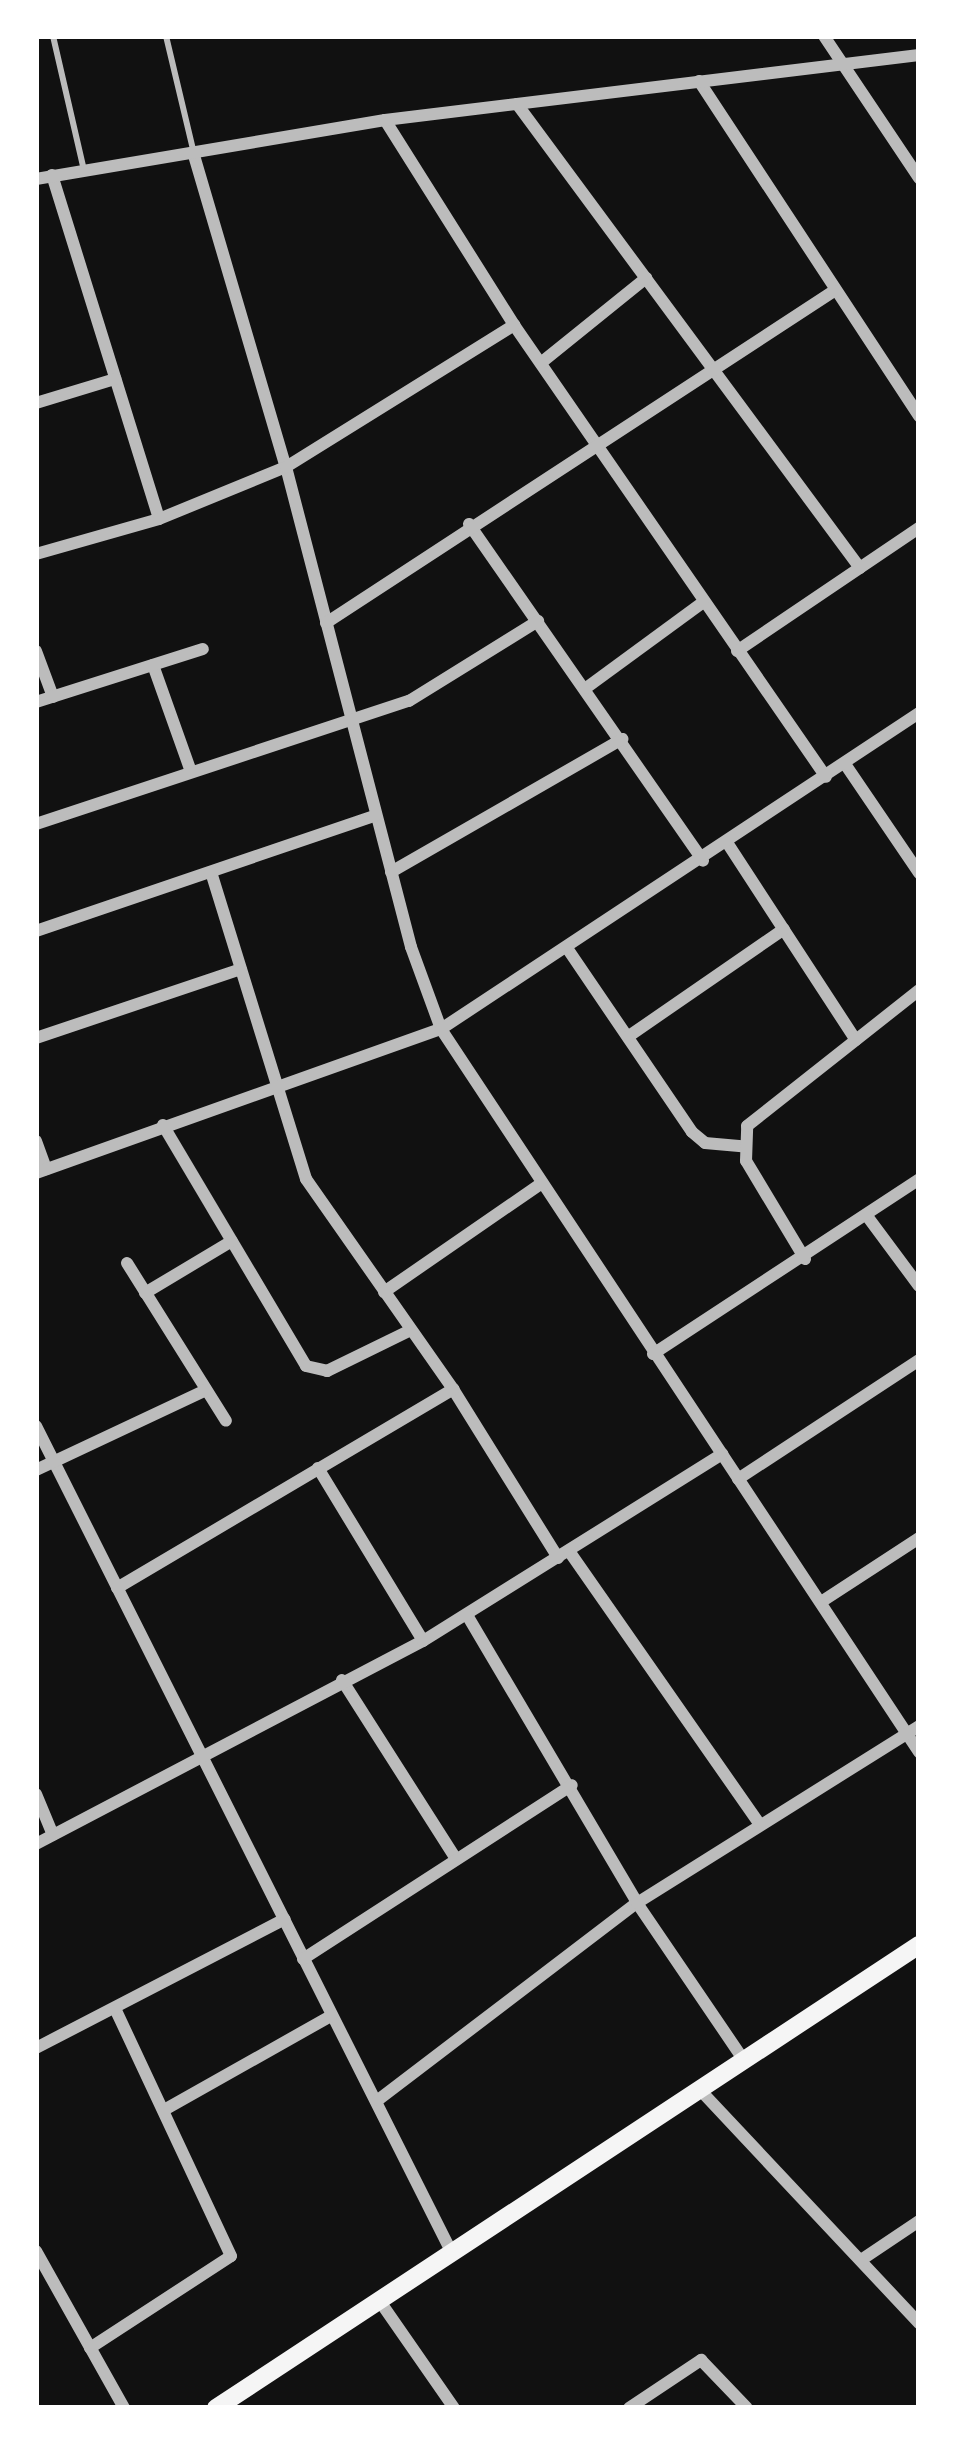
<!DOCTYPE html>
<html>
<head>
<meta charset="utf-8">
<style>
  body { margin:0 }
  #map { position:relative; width:955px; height:2444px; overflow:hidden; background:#111; font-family:"Work Sans",sans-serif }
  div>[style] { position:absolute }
  .service>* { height:6px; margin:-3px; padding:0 3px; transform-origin:3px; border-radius:3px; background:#bcbcbc }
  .minor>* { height:12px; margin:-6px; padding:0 6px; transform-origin:6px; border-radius:6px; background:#bcbcbc }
  .secondary>* { height:18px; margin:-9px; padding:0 9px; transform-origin:9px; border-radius:9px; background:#f5f5f5 }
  span { translate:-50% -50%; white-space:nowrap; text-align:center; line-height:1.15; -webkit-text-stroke:9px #fff; paint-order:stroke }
  .frame { position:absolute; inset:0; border:39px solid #fff; pointer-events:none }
</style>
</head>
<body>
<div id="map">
  <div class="service">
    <i style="left:53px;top:36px;width:138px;rotate:77deg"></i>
    <i style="left:166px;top:36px;width:116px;rotate:76.6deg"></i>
  </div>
  <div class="minor">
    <i style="left:824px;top:36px;width:171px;rotate:56.2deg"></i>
    <i style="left:699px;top:81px;width:401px;rotate:56.7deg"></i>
    <i style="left:517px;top:104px;width:577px;rotate:53.53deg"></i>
    <i style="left:385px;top:120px;width:242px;rotate:57.8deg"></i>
    <i style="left:514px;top:325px;width:549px;rotate:55.38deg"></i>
    <i style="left:193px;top:152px;width:328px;rotate:73.6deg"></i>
    <i style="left:286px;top:467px;width:496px;rotate:75.4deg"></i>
    <i style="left:411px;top:947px;width:87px;rotate:69.9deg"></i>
    <i style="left:441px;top:1029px;width:867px;rotate:56.53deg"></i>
    <i style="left:52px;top:175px;width:360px;rotate:72.7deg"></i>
    <i style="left:36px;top:179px;width:354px;rotate:-9.6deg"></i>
    <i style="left:385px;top:120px;width:538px;rotate:-6.94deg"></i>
    <i style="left:542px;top:362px;width:134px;rotate:-38.9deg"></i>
    <i style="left:36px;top:403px;width:83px;rotate:-16.9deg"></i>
    <i style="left:469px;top:524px;width:410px;rotate:55.2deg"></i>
    <i style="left:36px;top:554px;width:128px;rotate:-15.9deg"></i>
    <i style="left:159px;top:519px;width:137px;rotate:-22.3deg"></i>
    <i style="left:286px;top:467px;width:269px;rotate:-31.9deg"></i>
    <i style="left:326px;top:623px;width:607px;rotate:-33.17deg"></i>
    <i style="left:36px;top:651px;width:49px;rotate:69.7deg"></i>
    <i style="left:737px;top:651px;width:220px;rotate:-34.1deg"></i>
    <i style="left:153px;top:665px;width:110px;rotate:70.4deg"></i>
    <i style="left:586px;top:688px;width:144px;rotate:-36.2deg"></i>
    <i style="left:36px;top:702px;width:175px;rotate:-17.6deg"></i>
    <i style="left:845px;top:764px;width:132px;rotate:55.8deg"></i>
    <i style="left:36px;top:824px;width:393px;rotate:-18.3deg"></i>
    <i style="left:409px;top:701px;width:152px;rotate:-31.8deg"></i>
    <i style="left:728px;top:844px;width:234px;rotate:56.9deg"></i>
    <i style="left:211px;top:872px;width:321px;rotate:72.8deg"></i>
    <i style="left:306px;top:1179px;width:256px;rotate:55deg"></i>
    <i style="left:453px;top:1389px;width:199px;rotate:58.1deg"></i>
    <i style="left:391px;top:872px;width:267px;rotate:-29.9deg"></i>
    <i style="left:36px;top:931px;width:359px;rotate:-18.8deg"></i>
    <i style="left:567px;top:948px;width:222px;rotate:55.8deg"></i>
    <i style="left:692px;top:1132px;width:17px;rotate:40deg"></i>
    <i style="left:705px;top:1143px;width:37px;rotate:5deg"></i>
    <i style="left:629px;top:1036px;width:188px;rotate:-34.6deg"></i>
    <i style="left:36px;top:1038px;width:216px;rotate:-18.6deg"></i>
    <i style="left:163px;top:1125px;width:280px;rotate:59.3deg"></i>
    <i style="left:306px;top:1366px;width:22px;rotate:13deg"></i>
    <i style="left:327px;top:1371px;width:93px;rotate:-26deg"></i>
    <i style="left:36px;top:1141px;width:30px;rotate:70deg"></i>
    <i style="left:36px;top:1173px;width:430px;rotate:-19.6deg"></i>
    <i style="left:441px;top:1029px;width:573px;rotate:-33.47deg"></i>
    <i style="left:867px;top:1216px;width:87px;rotate:53.4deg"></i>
    <i style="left:805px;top:1259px;width:114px;rotate:-121deg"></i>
    <i style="left:746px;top:1161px;width:35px;rotate:-88deg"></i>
    <i style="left:747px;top:1126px;width:219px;rotate:-38.3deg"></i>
    <i style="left:127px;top:1263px;width:186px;rotate:57.9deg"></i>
    <i style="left:384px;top:1292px;width:188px;rotate:-34.6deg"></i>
    <i style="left:145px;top:1293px;width:101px;rotate:-30.9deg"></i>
    <i style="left:653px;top:1354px;width:318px;rotate:-33.3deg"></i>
    <i style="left:36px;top:1426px;width:926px;rotate:63.3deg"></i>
    <i style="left:318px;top:1468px;width:202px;rotate:58.7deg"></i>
    <i style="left:36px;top:1470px;width:188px;rotate:-25.2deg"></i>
    <i style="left:738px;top:1479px;width:217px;rotate:-33.3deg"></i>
    <i style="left:569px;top:1551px;width:334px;rotate:55.1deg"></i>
    <i style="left:117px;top:1588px;width:391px;rotate:-30.6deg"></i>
    <i style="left:821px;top:1602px;width:117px;rotate:-33.1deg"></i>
    <i style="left:467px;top:1615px;width:334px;rotate:59.4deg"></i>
    <i style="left:637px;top:1903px;width:192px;rotate:55.8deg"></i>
    <i style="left:342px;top:1680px;width:212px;rotate:57.5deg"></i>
    <i style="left:36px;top:1794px;width:44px;rotate:67.5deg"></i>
    <i style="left:36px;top:1844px;width:437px;rotate:-27.7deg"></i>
    <i style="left:423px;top:1641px;width:353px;rotate:-32deg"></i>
    <i style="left:303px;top:1959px;width:320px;rotate:-32.9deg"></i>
    <i style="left:36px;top:2048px;width:280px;rotate:-27.4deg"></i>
    <i style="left:702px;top:2092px;width:317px;rotate:46.8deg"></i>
    <i style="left:378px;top:2100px;width:325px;rotate:-37.3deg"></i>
    <i style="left:637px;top:1903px;width:333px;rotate:-32.1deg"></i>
    <i style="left:164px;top:2110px;width:192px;rotate:-29.4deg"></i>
    <i style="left:36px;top:2251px;width:180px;rotate:60.7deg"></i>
    <i style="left:861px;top:2260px;width:70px;rotate:-33.9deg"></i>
    <i style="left:379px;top:2300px;width:131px;rotate:55.2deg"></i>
    <i style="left:90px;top:2348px;width:168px;rotate:-33.1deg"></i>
    <i style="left:231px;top:2256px;width:271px;rotate:-115.1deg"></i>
    <i style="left:629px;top:2408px;width:87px;rotate:-33.7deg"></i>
    <i style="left:701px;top:2360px;width:66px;rotate:46.2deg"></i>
  </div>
  <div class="secondary">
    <i style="left:216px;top:2408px;width:842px;rotate:-33.37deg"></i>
  </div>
  <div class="frame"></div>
</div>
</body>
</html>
